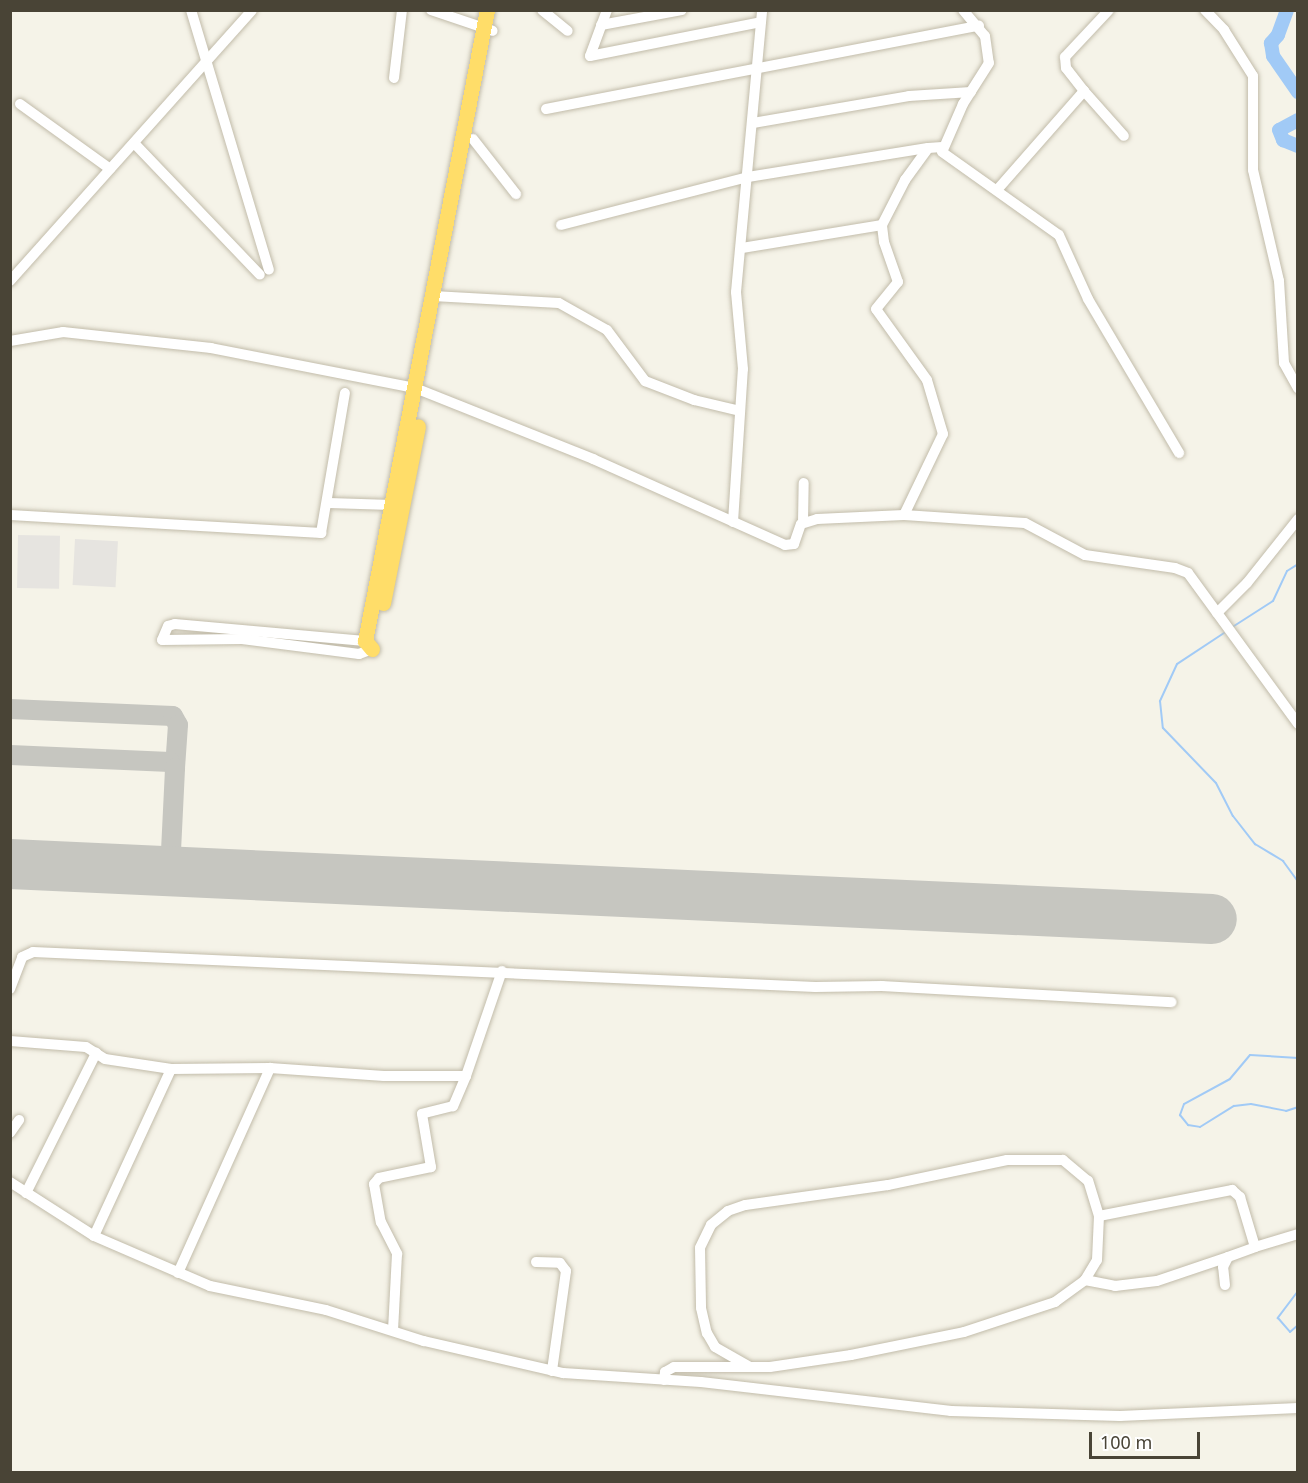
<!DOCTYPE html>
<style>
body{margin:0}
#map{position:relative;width:1308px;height:1483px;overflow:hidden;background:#f5f3e8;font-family:"Noto Sans",sans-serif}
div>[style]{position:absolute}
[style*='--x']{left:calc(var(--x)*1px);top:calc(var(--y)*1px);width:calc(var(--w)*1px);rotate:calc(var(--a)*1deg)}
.parking>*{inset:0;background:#e6e4e0;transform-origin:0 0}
.stream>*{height:2px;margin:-1px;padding:0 1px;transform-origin:1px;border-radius:1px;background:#a1caf6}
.river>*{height:14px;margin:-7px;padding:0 7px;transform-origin:7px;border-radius:7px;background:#a1caf6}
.taxiway>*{height:20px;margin:-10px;padding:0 10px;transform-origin:10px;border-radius:10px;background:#c6c6c0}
.runway>*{height:50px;margin:-25px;padding:0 25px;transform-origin:25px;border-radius:25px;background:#c6c6c0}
.roads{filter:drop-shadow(0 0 2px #c2bcaa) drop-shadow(0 0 2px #c2bcaa)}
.minor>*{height:10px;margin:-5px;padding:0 5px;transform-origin:5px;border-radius:5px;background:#fff}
.highway>*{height:15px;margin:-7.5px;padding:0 7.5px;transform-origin:7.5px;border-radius:7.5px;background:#ffdd69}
span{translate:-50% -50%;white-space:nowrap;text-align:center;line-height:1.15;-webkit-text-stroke:6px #fff;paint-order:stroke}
.frame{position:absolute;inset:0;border:12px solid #494436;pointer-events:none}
.scale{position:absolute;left:1089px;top:1432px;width:111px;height:27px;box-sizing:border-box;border:3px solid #494436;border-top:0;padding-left:8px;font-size:18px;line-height:21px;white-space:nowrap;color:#494436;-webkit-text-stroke:4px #fff;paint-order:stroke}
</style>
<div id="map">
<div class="parking">
<div style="left:18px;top:535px;width:42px;height:53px;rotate:1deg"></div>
<div style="left:75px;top:539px;width:43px;height:46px;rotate:3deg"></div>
</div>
<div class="stream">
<div style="--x:1234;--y:626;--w:46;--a:-32.7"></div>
<div style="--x:1273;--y:601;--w:33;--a:-65"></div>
<div style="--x:1287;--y:571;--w:13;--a:-32"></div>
<div style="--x:1224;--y:633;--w:56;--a:146.6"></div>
<div style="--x:1177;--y:664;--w:41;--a:114.7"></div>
<div style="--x:1160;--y:701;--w:27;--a:84"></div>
<div style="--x:1163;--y:728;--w:76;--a:46.1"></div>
<div style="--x:1216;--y:783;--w:37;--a:63"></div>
<div style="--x:1233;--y:816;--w:36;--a:52"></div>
<div style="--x:1255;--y:844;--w:33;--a:31"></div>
<div style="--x:1283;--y:861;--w:26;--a:54"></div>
<div style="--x:1298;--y:1058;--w:48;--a:-176.4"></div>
<div style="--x:1250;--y:1055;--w:31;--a:130"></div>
<div style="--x:1230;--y:1079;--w:52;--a:151.5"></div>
<div style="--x:1184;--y:1104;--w:12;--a:110"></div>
<div style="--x:1180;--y:1115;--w:13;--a:51"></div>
<div style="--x:1188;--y:1125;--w:12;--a:9"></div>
<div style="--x:1200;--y:1127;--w:40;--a:-32"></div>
<div style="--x:1234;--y:1106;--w:17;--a:-7"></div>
<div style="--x:1251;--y:1104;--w:36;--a:11"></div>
<div style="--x:1286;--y:1111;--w:13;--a:-18"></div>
<div style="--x:1298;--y:1291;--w:34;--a:127"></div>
<div style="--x:1278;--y:1318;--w:18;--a:49"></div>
<div style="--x:1290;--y:1332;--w:11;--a:-41"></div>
</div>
<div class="river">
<div style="--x:1287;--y:10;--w:27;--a:110"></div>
<div style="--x:1278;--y:35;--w:11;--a:131"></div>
<div style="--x:1271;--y:43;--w:13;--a:81"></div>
<div style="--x:1273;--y:56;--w:44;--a:55.2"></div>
<div style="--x:1298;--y:120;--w:21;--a:152"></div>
<div style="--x:1279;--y:130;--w:11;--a:68"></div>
<div style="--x:1283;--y:140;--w:16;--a:22"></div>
</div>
<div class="taxiway">
<div style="--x:10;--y:709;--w:163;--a:2.5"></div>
<div style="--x:173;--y:716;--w:10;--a:61"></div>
<div style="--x:178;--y:725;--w:43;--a:94"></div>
<div style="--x:175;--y:768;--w:8;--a:-130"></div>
<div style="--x:170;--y:762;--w:160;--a:-177.5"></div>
<div style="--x:171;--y:851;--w:17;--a:59"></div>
<div style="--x:180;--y:866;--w:16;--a:27"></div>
<div style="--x:148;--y:871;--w:17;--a:-24"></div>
<div style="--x:164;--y:864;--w:15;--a:-62"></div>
<div style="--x:171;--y:851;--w:83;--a:-87.2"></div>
</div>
<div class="runway">
<div style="--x:10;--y:864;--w:1203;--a:2.62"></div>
</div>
<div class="roads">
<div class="minor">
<div style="--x:191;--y:10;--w:271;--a:73.3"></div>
<div style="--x:431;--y:10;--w:65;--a:18.7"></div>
<div style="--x:542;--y:10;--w:33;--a:39"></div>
<div style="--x:607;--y:10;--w:49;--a:110.3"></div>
<div style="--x:590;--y:56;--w:174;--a:-11.2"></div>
<div style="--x:963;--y:10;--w:34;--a:50"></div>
<div style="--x:985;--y:36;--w:27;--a:82"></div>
<div style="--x:989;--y:63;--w:49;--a:122.4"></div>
<div style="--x:963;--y:104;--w:52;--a:113.6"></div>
<div style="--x:942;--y:152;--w:143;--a:35.4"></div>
<div style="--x:1059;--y:235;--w:70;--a:65.6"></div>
<div style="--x:1088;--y:299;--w:179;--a:59.4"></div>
<div style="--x:1205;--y:10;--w:28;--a:46"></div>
<div style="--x:1224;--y:30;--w:54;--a:57.8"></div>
<div style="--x:1253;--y:76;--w:94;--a:90"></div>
<div style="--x:1253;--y:170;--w:114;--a:76.8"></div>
<div style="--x:1279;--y:281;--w:82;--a:86.5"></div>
<div style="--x:1284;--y:363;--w:29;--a:61"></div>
<div style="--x:601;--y:25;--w:82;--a:-10.5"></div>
<div style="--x:394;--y:78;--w:68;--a:-83.3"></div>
<div style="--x:1084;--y:91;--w:60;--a:48.4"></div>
<div style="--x:20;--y:104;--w:111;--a:35.8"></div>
<div style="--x:546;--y:109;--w:441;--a:-10.9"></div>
<div style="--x:753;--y:123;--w:158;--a:-9.8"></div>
<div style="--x:909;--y:96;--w:62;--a:-3.7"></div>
<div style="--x:473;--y:139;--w:70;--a:52"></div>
<div style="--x:134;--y:143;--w:182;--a:46.3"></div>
<div style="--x:997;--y:190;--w:132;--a:-48.7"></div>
<div style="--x:1084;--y:91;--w:29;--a:-128"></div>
<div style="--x:1066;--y:68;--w:11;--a:-95"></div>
<div style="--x:1065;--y:57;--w:64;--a:-46.9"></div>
<div style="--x:561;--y:225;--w:193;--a:-14.4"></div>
<div style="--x:748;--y:177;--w:182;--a:-9.2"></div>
<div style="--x:742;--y:248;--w:142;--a:-9.3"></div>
<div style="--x:10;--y:281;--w:363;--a:-48.2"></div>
<div style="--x:433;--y:296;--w:126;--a:3.2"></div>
<div style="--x:559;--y:303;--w:55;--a:29.4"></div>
<div style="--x:607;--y:330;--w:64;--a:53.3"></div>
<div style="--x:645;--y:381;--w:53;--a:21.2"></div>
<div style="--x:694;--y:400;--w:47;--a:13.4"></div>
<div style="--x:10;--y:341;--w:54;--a:-9.6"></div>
<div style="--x:63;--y:332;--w:149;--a:6.2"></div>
<div style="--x:211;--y:348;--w:208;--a:11.1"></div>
<div style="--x:415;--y:388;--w:192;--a:21.7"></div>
<div style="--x:593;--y:459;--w:210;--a:24.1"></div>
<div style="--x:785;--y:545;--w:9;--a:-6"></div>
<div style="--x:794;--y:544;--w:21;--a:-71"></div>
<div style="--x:801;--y:524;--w:17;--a:-17"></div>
<div style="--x:817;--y:519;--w:87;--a:-2.6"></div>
<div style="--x:904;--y:515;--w:121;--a:3.8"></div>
<div style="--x:1025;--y:523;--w:68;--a:28.1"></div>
<div style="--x:1085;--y:555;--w:91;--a:8.2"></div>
<div style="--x:1175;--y:568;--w:14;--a:21"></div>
<div style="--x:1188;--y:573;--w:187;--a:53.9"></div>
<div style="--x:329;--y:503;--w:63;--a:1.8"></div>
<div style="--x:10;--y:515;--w:312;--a:3.3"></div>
<div style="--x:321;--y:533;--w:142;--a:-80.3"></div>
<div style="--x:904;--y:515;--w:90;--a:-64.3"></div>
<div style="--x:943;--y:434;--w:56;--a:-106.5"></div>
<div style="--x:927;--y:380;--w:87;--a:-125.7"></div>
<div style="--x:876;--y:309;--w:35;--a:-51"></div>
<div style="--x:898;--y:282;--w:42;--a:-109.3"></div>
<div style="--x:884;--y:242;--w:17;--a:-97"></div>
<div style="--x:882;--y:225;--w:51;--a:-62.9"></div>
<div style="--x:905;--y:180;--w:39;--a:-54"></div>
<div style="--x:928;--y:148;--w:14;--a:-4"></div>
<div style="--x:733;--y:522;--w:153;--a:-86.3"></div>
<div style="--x:743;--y:369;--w:77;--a:-95.2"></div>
<div style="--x:736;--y:292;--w:283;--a:-84.7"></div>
<div style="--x:803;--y:522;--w:39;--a:-89"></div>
<div style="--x:1217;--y:613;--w:42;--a:-45"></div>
<div style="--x:1247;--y:583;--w:82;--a:-51.4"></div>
<div style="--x:365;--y:641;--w:191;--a:-174.9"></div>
<div style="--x:175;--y:624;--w:7;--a:164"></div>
<div style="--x:168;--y:626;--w:15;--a:113"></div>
<div style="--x:162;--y:640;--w:80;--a:-0.7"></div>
<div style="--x:242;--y:639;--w:118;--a:7.3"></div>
<div style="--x:359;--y:654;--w:14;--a:-21"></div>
<div style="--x:10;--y:989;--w:34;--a:-69"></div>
<div style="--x:22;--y:957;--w:12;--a:-24"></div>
<div style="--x:33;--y:952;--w:783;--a:2.56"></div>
<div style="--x:815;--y:987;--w:67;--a:-0.9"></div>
<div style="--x:882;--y:986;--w:290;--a:3.2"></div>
<div style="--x:10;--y:1041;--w:76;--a:4.5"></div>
<div style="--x:86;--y:1047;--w:22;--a:32"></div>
<div style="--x:105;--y:1059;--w:67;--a:8.6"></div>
<div style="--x:171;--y:1069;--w:99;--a:-0.6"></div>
<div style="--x:466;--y:1076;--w:111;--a:-71.1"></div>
<div style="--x:10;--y:1133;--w:16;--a:-55"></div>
<div style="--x:10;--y:1182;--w:100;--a:32.7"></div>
<div style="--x:94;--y:1236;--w:126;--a:23.3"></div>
<div style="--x:210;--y:1286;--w:118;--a:11.7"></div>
<div style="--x:326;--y:1310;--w:103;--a:17.6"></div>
<div style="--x:424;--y:1341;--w:143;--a:13"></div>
<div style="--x:563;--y:1373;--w:138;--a:3.7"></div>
<div style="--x:701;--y:1382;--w:252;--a:6.6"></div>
<div style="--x:951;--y:1411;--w:169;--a:1.7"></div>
<div style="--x:1120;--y:1416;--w:178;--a:-2.6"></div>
<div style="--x:26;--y:1193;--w:157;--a:-63.4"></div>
<div style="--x:1099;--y:1216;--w:136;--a:-11.1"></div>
<div style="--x:1232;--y:1190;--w:11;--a:41"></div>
<div style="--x:1240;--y:1197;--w:52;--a:73.3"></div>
<div style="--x:1255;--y:1247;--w:45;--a:-16.8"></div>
<div style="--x:94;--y:1236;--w:184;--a:-65.2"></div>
<div style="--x:536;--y:1262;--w:24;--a:2"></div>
<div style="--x:560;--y:1263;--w:10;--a:53"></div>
<div style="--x:566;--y:1271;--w:101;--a:98"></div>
<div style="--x:178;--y:1273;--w:225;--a:-65.8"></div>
<div style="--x:270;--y:1068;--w:114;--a:4"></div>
<div style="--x:384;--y:1076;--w:82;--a:0"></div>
<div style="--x:466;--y:1076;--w:33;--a:113"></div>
<div style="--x:453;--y:1106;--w:32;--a:166"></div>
<div style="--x:422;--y:1114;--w:54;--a:80.4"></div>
<div style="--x:431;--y:1167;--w:53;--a:168.1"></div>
<div style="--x:379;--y:1178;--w:8;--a:130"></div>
<div style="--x:374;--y:1184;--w:39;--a:80"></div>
<div style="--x:381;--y:1222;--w:36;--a:63"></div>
<div style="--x:397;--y:1254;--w:76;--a:93"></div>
<div style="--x:1085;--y:1280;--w:31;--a:11"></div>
<div style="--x:1115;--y:1286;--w:42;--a:-6.8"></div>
<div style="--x:1157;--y:1281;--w:75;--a:-18.7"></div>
<div style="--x:1225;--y:1285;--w:18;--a:-96"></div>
<div style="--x:1223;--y:1267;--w:11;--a:-63"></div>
<div style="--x:1228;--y:1257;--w:29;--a:-20"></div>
<div style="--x:664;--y:1380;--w:8;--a:-83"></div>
<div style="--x:665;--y:1372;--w:10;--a:-29"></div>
<div style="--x:674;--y:1367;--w:96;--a:0"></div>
<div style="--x:770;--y:1367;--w:82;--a:-8.4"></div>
<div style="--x:851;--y:1355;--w:115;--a:-11.5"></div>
<div style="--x:964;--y:1332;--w:96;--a:-18.2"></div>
<div style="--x:1055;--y:1302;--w:37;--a:-36"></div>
<div style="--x:1085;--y:1280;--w:23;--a:-59"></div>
<div style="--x:1097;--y:1260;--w:44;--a:-87.4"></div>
<div style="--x:1099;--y:1216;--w:37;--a:-107"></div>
<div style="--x:1088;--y:1181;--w:33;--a:-140"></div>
<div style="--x:1063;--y:1160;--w:56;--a:180"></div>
<div style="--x:1007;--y:1160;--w:122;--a:168.1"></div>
<div style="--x:888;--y:1185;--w:144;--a:172"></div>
<div style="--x:745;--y:1205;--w:18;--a:161"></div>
<div style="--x:728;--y:1211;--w:22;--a:141"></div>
<div style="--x:711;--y:1225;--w:25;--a:116"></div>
<div style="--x:700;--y:1248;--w:60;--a:89"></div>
<div style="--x:701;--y:1308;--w:26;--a:77"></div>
<div style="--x:707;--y:1333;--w:16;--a:60"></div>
<div style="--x:715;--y:1347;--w:40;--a:29.7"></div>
</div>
<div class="highway">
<div style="--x:383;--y:603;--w:180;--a:-78.8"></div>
<div style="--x:372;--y:649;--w:11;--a:-131"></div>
<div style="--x:365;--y:641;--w:643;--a:-79.06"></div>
</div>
</div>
<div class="frame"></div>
<div class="scale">100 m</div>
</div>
